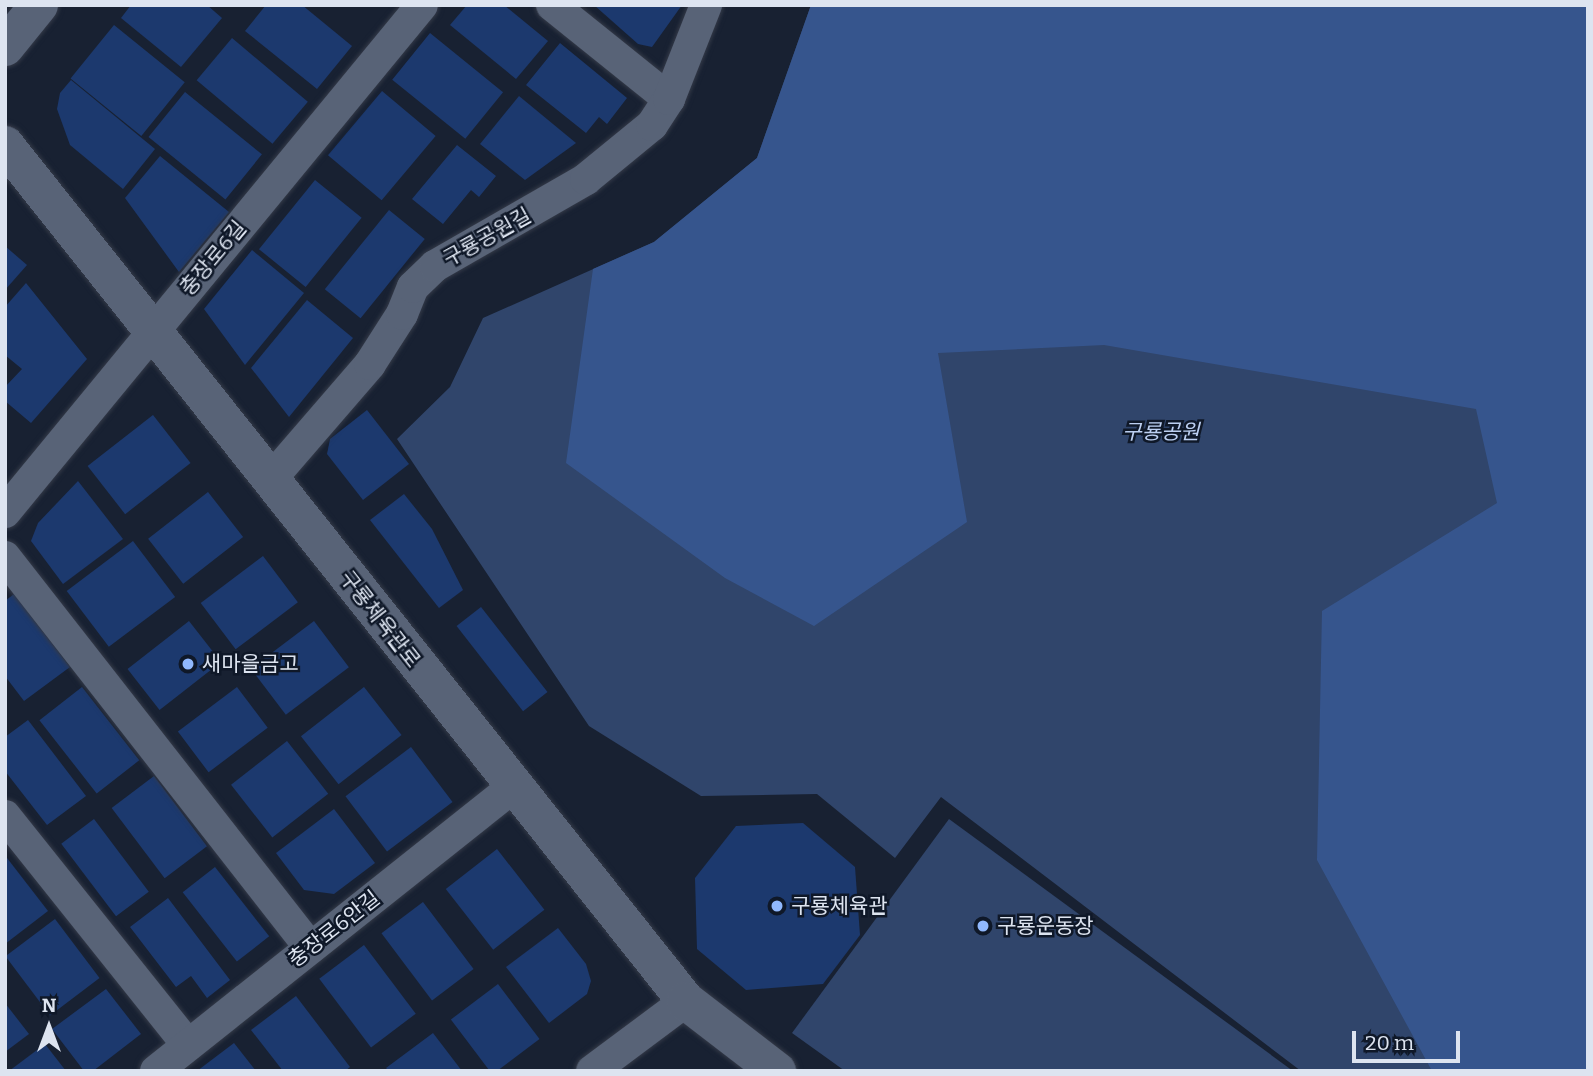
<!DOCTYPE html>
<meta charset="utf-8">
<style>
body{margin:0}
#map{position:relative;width:1593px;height:1076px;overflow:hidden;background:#182132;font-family:Bitter,"Noto Sans KR",serif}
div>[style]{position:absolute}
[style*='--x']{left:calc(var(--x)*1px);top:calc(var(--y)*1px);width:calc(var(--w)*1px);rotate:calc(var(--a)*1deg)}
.green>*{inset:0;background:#30456b}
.forest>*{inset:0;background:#36558d}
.building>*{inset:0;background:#1c396e;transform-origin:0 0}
.roads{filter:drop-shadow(0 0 2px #343a48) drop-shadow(0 0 2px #343a48)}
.minor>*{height:32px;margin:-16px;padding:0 16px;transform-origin:16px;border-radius:16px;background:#586377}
.tertiary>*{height:38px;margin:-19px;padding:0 19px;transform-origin:19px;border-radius:19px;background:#586377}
.dots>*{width:19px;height:19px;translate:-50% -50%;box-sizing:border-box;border:4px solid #0f1828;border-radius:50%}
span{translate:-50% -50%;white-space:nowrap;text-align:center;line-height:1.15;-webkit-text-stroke:5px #0f1828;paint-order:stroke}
.street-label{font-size:21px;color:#dde4f0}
.park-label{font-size:21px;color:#bccff1;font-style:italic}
.poi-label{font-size:21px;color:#dde4f0}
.left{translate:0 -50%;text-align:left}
.frame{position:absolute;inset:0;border:7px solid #dde4f0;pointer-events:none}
.north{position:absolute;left:14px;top:992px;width:70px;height:70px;-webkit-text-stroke:5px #0f1828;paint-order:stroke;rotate:0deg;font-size:19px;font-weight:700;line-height:28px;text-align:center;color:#dde4f0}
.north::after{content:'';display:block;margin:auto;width:24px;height:32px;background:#dde4f0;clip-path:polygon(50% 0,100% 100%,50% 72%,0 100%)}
.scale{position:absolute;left:1352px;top:1031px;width:108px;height:32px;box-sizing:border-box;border:4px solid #dde4f0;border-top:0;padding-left:9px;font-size:21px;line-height:24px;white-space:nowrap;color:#dde4f0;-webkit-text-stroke:5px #0f1828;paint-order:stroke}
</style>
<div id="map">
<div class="green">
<div style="clip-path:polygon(811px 5px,1588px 5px,1588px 1071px,1301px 1071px,941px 797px,895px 858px,817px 794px,701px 796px,589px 726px,397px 439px,450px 387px,483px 318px,654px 242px,757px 158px)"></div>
<div style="clip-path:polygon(949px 819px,1293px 1071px,845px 1071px,792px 1033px)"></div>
</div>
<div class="forest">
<div style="clip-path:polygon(811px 5px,1588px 5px,1588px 1071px,1432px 1071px,1317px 860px,1322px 611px,1497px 503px,1476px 409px,1104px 345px,938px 353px,967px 522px,814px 626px,725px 578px,566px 463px,593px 269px,654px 242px,757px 158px)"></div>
</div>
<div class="building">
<div style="clip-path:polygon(131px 5px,207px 5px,222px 18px,181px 67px,121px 18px)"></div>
<div style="clip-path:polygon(266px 5px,302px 5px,352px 46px,317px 89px,245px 31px)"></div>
<div style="clip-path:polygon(467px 5px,504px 5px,548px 41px,516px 79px,450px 25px)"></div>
<div style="clip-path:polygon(594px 5px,682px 5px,652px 47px,638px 44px)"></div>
<div style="left:114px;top:25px;width:91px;height:69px;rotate:39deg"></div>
<div style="left:430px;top:33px;width:94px;height:60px;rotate:39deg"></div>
<div style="left:232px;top:38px;width:99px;height:55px;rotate:40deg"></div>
<div style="clip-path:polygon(560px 43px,627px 98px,607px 124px,599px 117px,586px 133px,526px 85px)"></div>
<div style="clip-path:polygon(71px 80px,155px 149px,123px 189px,70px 145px,57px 109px,60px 93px)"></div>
<div style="left:382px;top:91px;width:70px;height:84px;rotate:40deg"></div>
<div style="left:185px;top:92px;width:99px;height:58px;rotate:39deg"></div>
<div style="clip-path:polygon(519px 96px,576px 143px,525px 180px,480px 144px)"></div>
<div style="clip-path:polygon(457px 145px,496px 176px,479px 197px,471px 190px,443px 224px,412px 199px)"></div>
<div style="clip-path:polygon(160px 156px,229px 212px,179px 272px,125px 198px)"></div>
<div style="left:315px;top:180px;width:60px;height:89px;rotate:39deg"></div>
<div style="left:389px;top:210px;width:46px;height:102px;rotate:39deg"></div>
<div style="clip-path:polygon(5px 246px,27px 265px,5px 290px)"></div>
<div style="clip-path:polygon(252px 250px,304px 293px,245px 365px,204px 309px)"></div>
<div style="clip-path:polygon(26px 283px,87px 359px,31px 423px,5px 401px,5px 387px,22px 369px,5px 355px,5px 307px)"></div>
<div style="clip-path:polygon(307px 300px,353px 338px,289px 417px,251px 368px)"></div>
<div style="clip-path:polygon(367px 410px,409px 464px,363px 500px,327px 454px,330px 439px)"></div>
<div style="left:153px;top:415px;width:61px;height:83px;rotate:52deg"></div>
<div style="clip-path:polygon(78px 481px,123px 539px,63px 584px,31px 541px,38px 523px)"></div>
<div style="left:208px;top:492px;width:57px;height:76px;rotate:52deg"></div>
<div style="clip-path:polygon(404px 494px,432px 529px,463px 590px,439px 608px,370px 520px)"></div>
<div style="left:133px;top:541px;width:70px;height:83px;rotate:53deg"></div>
<div style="left:263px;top:556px;width:58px;height:78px;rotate:53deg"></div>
<div style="clip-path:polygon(14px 594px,70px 667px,24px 701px,5px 676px,5px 601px)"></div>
<div style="left:481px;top:607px;width:108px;height:31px;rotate:52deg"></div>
<div style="left:189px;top:621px;width:52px;height:78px;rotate:52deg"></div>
<div style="left:314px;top:621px;width:58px;height:79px;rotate:53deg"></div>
<div style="left:82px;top:687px;width:93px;height:54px;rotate:52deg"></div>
<div style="left:237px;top:687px;width:51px;height:74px;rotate:53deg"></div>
<div style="left:364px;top:687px;width:61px;height:80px;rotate:52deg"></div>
<div style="clip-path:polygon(28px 720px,86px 796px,47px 825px,5px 771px,5px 737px)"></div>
<div style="left:287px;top:741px;width:67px;height:71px;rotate:52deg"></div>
<div style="left:411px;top:747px;width:69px;height:82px;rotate:53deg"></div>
<div style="left:154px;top:776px;width:88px;height:53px;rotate:53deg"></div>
<div style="clip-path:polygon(334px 809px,375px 863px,334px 894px,304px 890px,276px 853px)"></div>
<div style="left:94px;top:819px;width:91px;height:41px;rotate:53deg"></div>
<div style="clip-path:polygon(803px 823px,855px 867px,860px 935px,823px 984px,746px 990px,697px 949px,695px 878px,736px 826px)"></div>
<div style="left:497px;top:849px;width:77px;height:65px;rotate:52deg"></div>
<div style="clip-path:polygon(7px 858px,48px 911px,5px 944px,5px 860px)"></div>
<div style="left:215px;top:867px;width:88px;height:41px;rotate:52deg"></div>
<div style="clip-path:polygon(168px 898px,230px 980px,207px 998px,191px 976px,176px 987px,130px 927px)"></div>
<div style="left:423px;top:902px;width:84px;height:52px;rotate:53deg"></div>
<div style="left:55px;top:919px;width:74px;height:62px;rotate:53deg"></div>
<div style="clip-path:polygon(558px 928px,586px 964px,591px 981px,587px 994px,549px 1023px,506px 967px)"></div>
<div style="left:364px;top:945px;width:86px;height:56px;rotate:53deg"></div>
<div style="left:498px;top:984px;width:69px;height:59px;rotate:53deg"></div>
<div style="clip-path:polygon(106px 989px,141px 1034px,93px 1071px,84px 1071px,52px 1029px)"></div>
<div style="clip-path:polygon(296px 996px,350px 1067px,345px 1071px,283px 1071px,251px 1030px)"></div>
<div style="clip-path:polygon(5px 1003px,29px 1034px,5px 1052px)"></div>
<div style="clip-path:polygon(433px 1033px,462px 1071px,389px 1071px,386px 1068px)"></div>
<div style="clip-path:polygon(234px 1043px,256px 1071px,197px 1071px)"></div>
<div style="clip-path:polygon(45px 1044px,66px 1071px,9px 1071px)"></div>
</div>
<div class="roads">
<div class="minor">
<div style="--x:552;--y:5;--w:150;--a:38.8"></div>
<div style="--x:270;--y:480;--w:153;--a:-49.2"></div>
<div style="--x:370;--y:364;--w:59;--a:-57.4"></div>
<div style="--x:402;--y:314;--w:29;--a:-68"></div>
<div style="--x:413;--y:287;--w:30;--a:-44"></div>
<div style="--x:435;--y:266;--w:174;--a:-29.9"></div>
<div style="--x:586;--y:179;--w:85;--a:-39.3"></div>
<div style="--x:652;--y:125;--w:31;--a:-57"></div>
<div style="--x:669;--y:99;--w:101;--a:-68.5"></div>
<div style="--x:5;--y:512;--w:656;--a:-50.56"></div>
<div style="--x:5;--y:557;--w:496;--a:52"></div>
<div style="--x:5;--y:816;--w:293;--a:51.4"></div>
<div style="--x:156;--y:1071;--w:456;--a:-38.5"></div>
<div style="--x:592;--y:1071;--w:117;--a:-36.7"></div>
</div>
<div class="tertiary">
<div style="--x:5;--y:47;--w:54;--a:-51"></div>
<div style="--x:5;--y:145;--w:1094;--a:51.5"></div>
<div style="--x:686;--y:1001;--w:115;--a:37.6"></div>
</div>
</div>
<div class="dots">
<div style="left:188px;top:664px;background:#90b8fd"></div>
<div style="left:777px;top:906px;background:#90b8fd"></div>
<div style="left:983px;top:926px;background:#90b8fd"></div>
</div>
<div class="street-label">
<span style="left:487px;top:237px;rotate:-29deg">구룡공원길</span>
<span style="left:213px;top:258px;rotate:-50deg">충장로6길</span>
<span style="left:380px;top:619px;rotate:52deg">구룡체육관로</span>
<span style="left:334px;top:929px;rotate:-38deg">충장로6안길</span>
</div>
<div class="park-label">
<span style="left:1161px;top:432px">구룡공원</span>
</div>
<div class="poi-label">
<span class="left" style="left:202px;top:664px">새마을금고</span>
<span class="left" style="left:791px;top:906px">구룡체육관</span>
<span class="left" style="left:997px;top:926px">구룡운동장</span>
</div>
<div class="frame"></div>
<div class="north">N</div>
<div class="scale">20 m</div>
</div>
